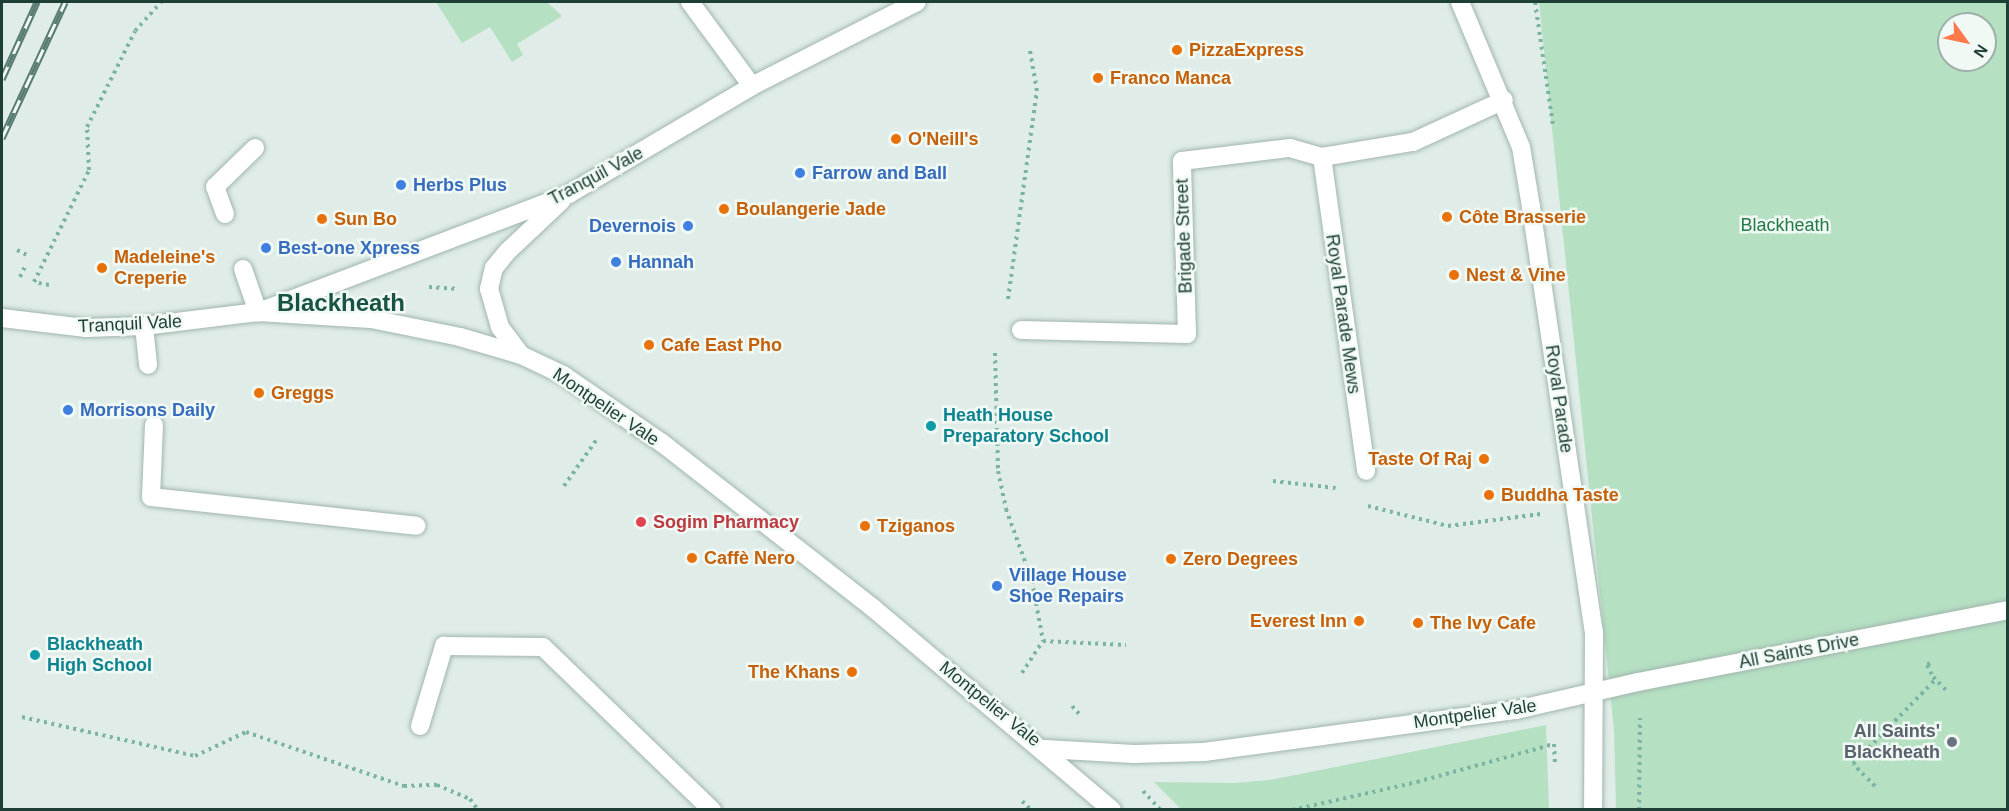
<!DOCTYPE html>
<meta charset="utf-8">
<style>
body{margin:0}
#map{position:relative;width:2009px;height:811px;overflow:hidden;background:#dfece7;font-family:Helvetica,sans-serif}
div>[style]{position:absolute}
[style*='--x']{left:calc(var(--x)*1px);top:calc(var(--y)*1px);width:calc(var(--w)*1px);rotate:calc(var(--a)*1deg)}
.green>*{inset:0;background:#b5e0c2}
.path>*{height:4px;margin-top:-2px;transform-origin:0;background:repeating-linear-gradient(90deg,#7cb4a3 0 3px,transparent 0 7.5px)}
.roads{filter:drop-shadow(0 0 2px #a1b5ae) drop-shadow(0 0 2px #a1b5ae)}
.service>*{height:18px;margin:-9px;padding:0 9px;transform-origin:9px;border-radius:9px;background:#fff}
.minor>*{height:18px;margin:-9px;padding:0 9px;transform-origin:9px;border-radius:9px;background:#fff}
.secondary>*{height:18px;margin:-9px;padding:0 9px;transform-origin:9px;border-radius:9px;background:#fff}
.rail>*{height:7px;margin-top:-3.5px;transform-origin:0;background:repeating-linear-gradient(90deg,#f0f9f4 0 14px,#587b72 0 28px);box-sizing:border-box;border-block:2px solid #587b72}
.dots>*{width:16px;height:16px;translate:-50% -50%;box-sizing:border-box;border:3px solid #f0f9f4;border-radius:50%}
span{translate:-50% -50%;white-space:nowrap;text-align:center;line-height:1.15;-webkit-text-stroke:5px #f0f9f4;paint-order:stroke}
.food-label{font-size:18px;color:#c56008;font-weight:700}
.left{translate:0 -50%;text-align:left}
.right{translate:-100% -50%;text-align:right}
.shop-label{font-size:18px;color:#366cbe;font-weight:700}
.street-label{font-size:18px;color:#1e3f36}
.park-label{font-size:18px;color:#247a46}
.culture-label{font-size:18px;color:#0d838f;font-weight:700}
.health-label{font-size:18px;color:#be3a42;font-weight:700}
.worship-label{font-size:18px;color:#5b616d;font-weight:700}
.district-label{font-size:24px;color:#185345;font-weight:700}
.frame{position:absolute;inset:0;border:3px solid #1e3f36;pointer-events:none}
.north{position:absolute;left:1937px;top:12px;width:60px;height:60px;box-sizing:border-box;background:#f0f9f4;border:2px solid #9cafa8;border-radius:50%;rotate:123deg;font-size:16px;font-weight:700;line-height:24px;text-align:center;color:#1e3f36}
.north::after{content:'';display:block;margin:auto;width:21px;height:27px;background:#ff794b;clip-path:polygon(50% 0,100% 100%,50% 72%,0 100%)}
</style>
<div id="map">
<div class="green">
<div style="clip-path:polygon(436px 2px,547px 2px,562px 16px,517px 44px,523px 55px,512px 62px,490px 27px,462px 43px)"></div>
<div style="clip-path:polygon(evenodd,1539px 2px,2007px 2px,2007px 809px,1616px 809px,1614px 730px,1539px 2px,1949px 24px,1985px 24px,1985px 60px,1949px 60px,1949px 24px)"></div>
<div style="clip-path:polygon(1546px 725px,1549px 809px,1181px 809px,1154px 782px,1234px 783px,1270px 780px)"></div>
</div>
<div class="path">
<div style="--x:1535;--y:2;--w:125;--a:81.7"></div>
<div style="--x:17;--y:250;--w:13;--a:27"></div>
<div style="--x:20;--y:277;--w:14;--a:-65"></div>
<div style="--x:49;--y:285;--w:15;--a:-169"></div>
<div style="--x:34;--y:282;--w:125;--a:-63.8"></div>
<div style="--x:89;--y:170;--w:43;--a:-92.7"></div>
<div style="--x:87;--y:127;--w:107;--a:-63.4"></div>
<div style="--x:135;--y:31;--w:39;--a:-48"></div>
<div style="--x:429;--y:287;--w:26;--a:4"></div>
<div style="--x:1008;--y:299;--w:210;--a:-82.1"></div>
<div style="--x:1037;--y:91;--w:41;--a:-99.9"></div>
<div style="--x:995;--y:353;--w:118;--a:88.5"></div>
<div style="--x:998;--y:471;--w:39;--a:78"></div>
<div style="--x:1006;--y:509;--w:77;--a:70.1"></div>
<div style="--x:1032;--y:581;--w:61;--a:79.6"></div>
<div style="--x:1273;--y:481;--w:63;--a:6.3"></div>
<div style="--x:564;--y:486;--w:57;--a:-54.9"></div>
<div style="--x:1368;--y:506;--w:82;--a:14"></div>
<div style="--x:1448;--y:526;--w:94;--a:-7.4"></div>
<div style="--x:1930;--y:663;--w:4;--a:146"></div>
<div style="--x:1927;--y:665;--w:13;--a:63"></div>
<div style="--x:1933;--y:677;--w:18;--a:45"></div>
<div style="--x:1022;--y:673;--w:38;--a:-57"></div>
<div style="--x:1043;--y:641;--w:83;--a:2.8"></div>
<div style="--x:1072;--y:706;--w:13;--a:48"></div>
<div style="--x:22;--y:717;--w:177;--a:12.7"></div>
<div style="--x:195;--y:756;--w:56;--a:-25.2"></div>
<div style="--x:246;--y:732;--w:167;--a:18.9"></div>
<div style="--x:404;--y:786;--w:33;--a:-2"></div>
<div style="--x:437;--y:785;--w:36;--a:23"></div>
<div style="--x:470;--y:799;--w:14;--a:54"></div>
<div style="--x:1554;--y:744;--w:22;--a:87"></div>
<div style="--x:1875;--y:786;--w:31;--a:-135"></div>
<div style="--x:1853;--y:764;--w:117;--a:-45.7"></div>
<div style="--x:1143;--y:791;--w:26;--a:47"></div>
<div style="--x:1022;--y:801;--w:13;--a:45"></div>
<div style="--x:1292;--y:810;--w:128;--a:-12.6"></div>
<div style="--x:1417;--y:782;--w:142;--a:-15.5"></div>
<div style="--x:1639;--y:810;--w:92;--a:-89.4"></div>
</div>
<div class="roads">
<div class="service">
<div style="--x:1322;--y:157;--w:317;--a:82"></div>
<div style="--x:225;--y:214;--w:29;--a:-110"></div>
<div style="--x:215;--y:187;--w:56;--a:-44.3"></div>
<div style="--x:243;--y:269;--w:46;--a:70.8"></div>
<div style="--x:144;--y:326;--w:39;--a:84"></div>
<div style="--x:1021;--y:330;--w:166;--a:1.4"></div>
<div style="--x:1187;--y:334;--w:173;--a:-91.7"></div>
<div style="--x:1182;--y:161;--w:109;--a:-6.9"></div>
<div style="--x:1290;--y:148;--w:33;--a:16"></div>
<div style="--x:1322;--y:157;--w:92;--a:-9.4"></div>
<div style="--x:1413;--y:142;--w:100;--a:-24.8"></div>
<div style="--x:154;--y:425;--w:72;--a:92.4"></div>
<div style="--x:151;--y:497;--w:267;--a:6.2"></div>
<div style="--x:420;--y:726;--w:84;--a:-73.3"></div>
<div style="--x:444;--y:646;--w:99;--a:0.6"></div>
<div style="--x:543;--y:647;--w:235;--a:44"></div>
</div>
<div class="minor">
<div style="--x:690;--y:2;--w:104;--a:53.6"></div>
<div style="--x:1045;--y:749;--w:89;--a:3.2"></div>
<div style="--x:1134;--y:754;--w:70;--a:-1.6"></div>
<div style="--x:1204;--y:752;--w:315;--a:-7.7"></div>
<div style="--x:1516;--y:710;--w:125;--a:-12.9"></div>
<div style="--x:1638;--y:682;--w:377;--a:-11"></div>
</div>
<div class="secondary">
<div style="--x:1460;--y:2;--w:157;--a:67.2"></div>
<div style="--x:1521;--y:147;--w:61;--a:80.5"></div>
<div style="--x:1531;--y:207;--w:430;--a:81.6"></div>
<div style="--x:1594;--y:632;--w:178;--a:90.3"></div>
<div style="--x:264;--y:310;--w:326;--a:-20.8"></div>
<div style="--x:569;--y:194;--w:212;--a:-30.5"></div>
<div style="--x:752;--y:86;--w:185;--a:-27"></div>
<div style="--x:2;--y:318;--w:85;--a:6.8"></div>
<div style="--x:86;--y:328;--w:58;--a:-2"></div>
<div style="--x:144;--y:326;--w:115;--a:-7"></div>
<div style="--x:258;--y:312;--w:113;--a:3.5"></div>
<div style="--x:371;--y:319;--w:91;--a:11.4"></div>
<div style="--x:460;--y:337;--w:64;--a:16.4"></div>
<div style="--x:521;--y:355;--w:47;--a:25.5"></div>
<div style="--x:563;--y:375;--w:120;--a:34.5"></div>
<div style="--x:662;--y:443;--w:268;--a:38"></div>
<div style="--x:873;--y:608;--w:313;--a:40.2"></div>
<div style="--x:521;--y:355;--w:35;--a:-127"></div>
<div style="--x:500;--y:327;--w:40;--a:-106"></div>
<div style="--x:489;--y:289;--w:22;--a:-77"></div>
<div style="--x:494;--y:268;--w:22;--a:-51"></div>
<div style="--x:508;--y:251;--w:73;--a:-43.3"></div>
</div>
</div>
<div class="rail">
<div style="--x:2;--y:79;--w:85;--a:-65.6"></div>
<div style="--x:2;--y:138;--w:150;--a:-65.1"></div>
</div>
<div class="dots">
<div style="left:1177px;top:50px;background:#e8710a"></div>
<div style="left:1098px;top:78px;background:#e8710a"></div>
<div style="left:896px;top:139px;background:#e8710a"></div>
<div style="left:800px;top:173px;background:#3f7fe0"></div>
<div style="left:401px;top:185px;background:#3f7fe0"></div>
<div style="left:724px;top:209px;background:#e8710a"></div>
<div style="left:1447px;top:217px;background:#e8710a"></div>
<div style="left:322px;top:219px;background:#e8710a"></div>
<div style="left:688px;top:226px;background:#3f7fe0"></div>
<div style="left:266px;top:248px;background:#3f7fe0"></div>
<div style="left:616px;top:262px;background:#3f7fe0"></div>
<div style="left:102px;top:268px;background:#e8710a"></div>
<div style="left:1454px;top:275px;background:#e8710a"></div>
<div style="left:649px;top:345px;background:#e8710a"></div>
<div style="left:259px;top:393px;background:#e8710a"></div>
<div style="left:68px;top:410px;background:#3f7fe0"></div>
<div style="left:931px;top:426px;background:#0f9aa8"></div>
<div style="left:1484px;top:459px;background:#e8710a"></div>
<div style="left:1489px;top:495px;background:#e8710a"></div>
<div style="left:641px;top:522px;background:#e0444e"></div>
<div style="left:865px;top:526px;background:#e8710a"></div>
<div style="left:692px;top:558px;background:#e8710a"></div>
<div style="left:1171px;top:559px;background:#e8710a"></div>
<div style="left:997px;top:586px;background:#3f7fe0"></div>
<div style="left:1359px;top:621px;background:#e8710a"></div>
<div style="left:1418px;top:623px;background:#e8710a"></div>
<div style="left:35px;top:655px;background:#0f9aa8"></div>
<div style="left:852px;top:672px;background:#e8710a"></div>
<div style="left:1952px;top:742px;background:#6b7280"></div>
</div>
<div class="food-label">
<span class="left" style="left:1189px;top:50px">PizzaExpress</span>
<span class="left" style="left:1110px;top:78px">Franco Manca</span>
<span class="left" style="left:908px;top:139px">O'Neill's</span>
<span class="left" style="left:736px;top:209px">Boulangerie Jade</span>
<span class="left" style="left:1459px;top:217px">Côte Brasserie</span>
<span class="left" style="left:334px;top:219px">Sun Bo</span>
<span class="left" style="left:114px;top:268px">Madeleine's<br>Creperie</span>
<span class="left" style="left:1466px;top:275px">Nest &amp; Vine</span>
<span class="left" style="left:661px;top:345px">Cafe East Pho</span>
<span class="left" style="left:271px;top:393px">Greggs</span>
<span class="right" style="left:1472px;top:459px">Taste Of Raj</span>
<span class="left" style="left:1501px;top:495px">Buddha Taste</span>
<span class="left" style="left:877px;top:526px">Tziganos</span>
<span class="left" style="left:704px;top:558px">Caffè Nero</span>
<span class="left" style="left:1183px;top:559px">Zero Degrees</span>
<span class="right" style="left:1347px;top:621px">Everest Inn</span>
<span class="left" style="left:1430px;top:623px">The Ivy Cafe</span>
<span class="right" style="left:840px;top:672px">The Khans</span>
</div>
<div class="shop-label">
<span class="left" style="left:812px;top:173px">Farrow and Ball</span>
<span class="left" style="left:413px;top:185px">Herbs Plus</span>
<span class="right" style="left:676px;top:226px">Devernois</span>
<span class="left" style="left:278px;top:248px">Best-one Xpress</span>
<span class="left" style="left:628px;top:262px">Hannah</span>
<span class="left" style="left:80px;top:410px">Morrisons Daily</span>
<span class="left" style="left:1009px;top:586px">Village House<br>Shoe Repairs</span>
</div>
<div class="street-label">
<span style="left:596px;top:176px;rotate:-28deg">Tranquil Vale</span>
<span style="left:1184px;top:236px;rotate:-92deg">Brigade Street</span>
<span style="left:1343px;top:314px;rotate:82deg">Royal Parade Mews</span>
<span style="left:130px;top:324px;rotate:-3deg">Tranquil Vale</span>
<span style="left:1559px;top:399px;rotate:82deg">Royal Parade</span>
<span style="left:606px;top:407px;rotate:34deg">Montpelier Vale</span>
<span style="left:1799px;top:651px;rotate:-11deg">All Saints Drive</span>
<span style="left:990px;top:704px;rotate:39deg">Montpelier Vale</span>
<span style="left:1475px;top:714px;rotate:-8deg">Montpelier Vale</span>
</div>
<div class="park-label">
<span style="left:1785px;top:225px">Blackheath</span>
</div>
<div class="culture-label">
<span class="left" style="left:943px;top:426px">Heath House<br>Preparatory School</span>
<span class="left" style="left:47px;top:655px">Blackheath<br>High School</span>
</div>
<div class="health-label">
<span class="left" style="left:653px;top:522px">Sogim Pharmacy</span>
</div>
<div class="worship-label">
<span class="right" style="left:1940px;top:742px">All Saints'<br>Blackheath</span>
</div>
<div class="district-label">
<span style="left:341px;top:303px">Blackheath</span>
</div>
<div class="frame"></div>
<div class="north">N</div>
</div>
